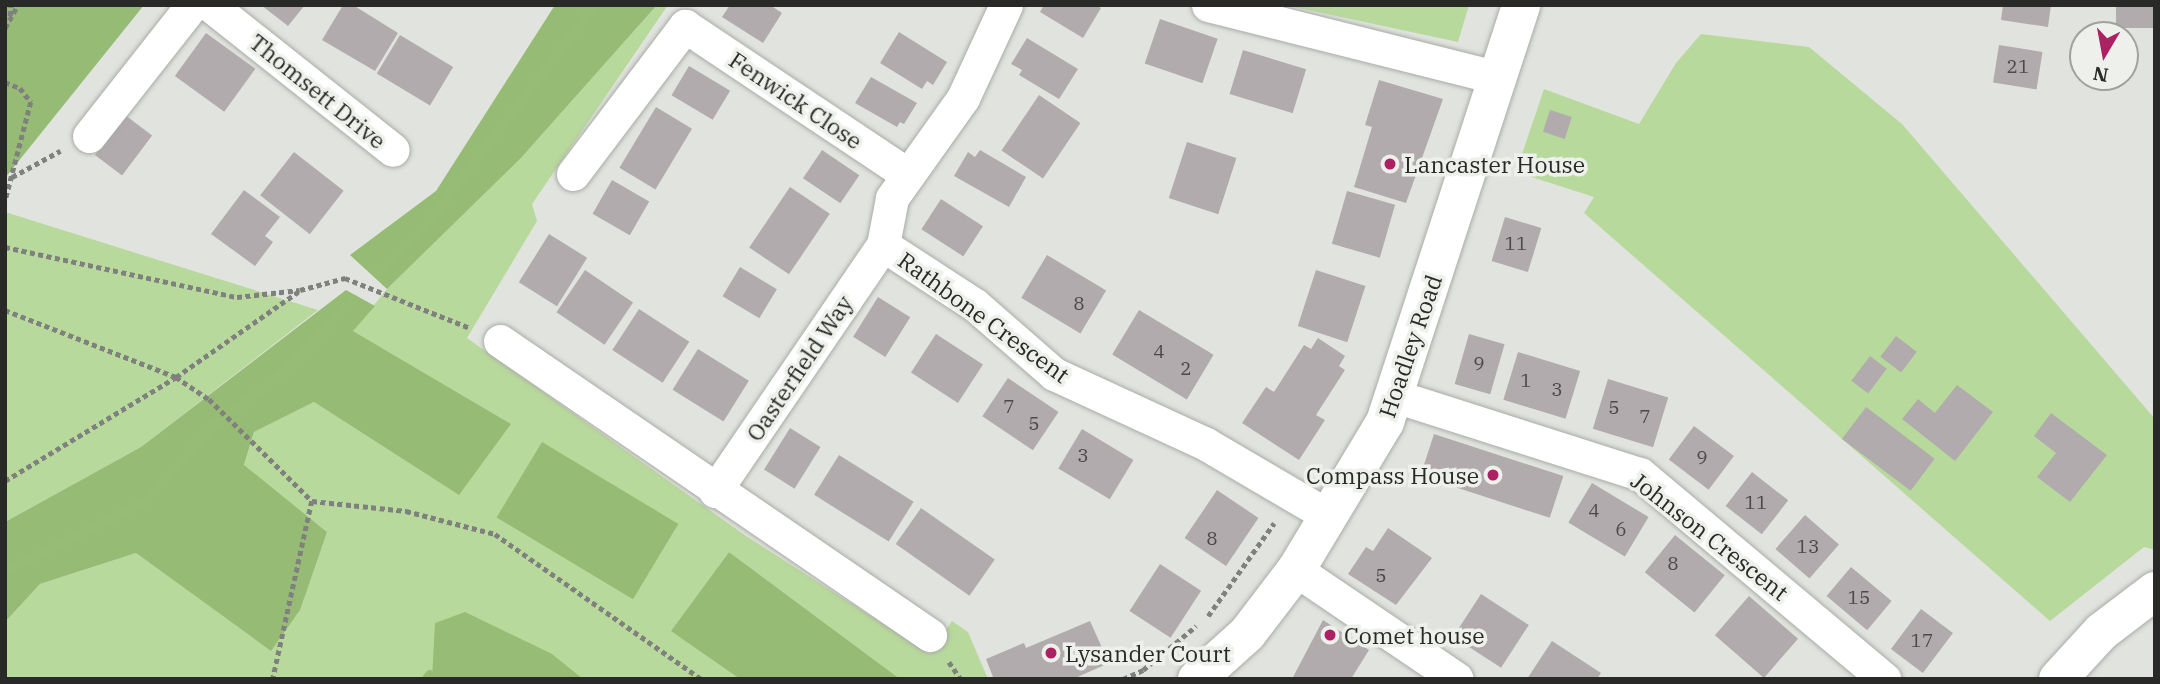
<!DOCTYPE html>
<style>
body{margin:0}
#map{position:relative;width:2160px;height:684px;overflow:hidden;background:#e1e4de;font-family:"IBM Plex Serif",serif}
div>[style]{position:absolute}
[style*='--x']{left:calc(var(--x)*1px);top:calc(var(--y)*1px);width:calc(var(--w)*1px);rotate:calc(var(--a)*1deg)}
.green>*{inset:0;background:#b8d99c}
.forest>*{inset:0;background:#96bb75;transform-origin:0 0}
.water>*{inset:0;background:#97bc75}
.stream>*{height:10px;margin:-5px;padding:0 5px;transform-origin:5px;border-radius:5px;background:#97bc75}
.building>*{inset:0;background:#b2abad;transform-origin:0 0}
.path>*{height:4.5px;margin-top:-2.25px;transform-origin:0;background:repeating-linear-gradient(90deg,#80817e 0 5px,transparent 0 8.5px)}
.roads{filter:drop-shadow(0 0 2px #a9aca7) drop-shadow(0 0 2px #a9aca7)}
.street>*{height:33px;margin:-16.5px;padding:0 16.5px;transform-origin:16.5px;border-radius:16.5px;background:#fff}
.secondary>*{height:38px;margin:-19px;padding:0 19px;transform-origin:19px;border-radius:19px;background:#fff}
.dots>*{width:19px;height:19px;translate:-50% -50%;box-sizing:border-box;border:4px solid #eef1eb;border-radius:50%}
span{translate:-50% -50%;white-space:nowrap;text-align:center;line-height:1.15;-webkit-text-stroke:7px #eef1eb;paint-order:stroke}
.number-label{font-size:19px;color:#4b4a49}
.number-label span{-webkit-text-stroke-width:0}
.street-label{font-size:23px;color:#292a28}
.poi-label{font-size:23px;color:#292a28}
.left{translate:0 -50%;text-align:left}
.right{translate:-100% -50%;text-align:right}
.frame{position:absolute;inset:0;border:7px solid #292a28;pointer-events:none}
.north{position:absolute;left:2069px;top:21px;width:70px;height:70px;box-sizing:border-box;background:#eef1eb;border:2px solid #9fa19d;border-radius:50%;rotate:190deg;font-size:19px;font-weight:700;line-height:28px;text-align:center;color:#292a28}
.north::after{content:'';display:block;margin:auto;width:24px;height:32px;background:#ac2163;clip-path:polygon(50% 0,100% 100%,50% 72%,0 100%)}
</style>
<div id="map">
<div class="green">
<div style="clip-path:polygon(657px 5px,668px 5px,532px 204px,537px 221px,467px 338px,746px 536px,930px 654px,952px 621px,968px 632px,988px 679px,900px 679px,729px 552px,672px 630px,740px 679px,5px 679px,5px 622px,40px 584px,136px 553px,270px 650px,327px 532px,244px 466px,254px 432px,314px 402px,458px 494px,510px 424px,353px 331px,387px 289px,521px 158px)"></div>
<div style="clip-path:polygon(1285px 5px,1469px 5px,1458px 42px)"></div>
<div style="clip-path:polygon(1701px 34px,1809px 47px,1902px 124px,2155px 419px,2155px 550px,2144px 547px,2050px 621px,1584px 213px,1594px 197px,1516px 172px,1544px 89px,1639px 124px,1676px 63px)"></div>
<div style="clip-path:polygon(5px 212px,318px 310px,141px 447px,5px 522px)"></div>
</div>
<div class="forest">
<div style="clip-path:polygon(5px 5px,144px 5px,5px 178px)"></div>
<div style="clip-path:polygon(555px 5px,657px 5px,521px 158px,387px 289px,350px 255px,436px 191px)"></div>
<div style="clip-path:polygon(346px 290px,375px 306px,353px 331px,511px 424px,459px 495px,314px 402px,254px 432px,244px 465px,327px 532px,300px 610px,271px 651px,136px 553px,40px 584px,5px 622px,5px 522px,141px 447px)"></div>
<div style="left:542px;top:442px;width:159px;height:88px;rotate:31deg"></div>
<div style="clip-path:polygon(729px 552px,900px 679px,740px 679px,671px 631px)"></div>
</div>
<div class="water">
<div style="clip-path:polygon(465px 612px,552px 654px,583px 679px,432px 679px,435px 623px)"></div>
</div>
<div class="stream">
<div style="--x:379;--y:273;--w:69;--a:-45.6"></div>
<div style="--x:427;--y:224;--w:276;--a:-52.5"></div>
<div style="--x:5;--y:571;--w:154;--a:-26.2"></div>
<div style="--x:143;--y:503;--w:105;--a:-47.3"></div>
<div style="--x:214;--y:426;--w:90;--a:-38.3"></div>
<div style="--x:285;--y:370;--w:98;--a:-45.8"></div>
<div style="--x:427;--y:679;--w:5;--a:-53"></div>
</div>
<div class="building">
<div style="clip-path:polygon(261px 5px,305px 5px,288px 26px)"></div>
<div style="clip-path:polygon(343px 5px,353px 5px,398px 33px,375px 71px,322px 40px)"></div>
<div style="clip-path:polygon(730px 5px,770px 5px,782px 13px,763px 43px,722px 17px)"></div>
<div style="clip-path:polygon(1044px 5px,1096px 5px,1101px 8px,1083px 38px,1040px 12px)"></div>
<div style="clip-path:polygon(2003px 5px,2051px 5px,2048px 27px,2001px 20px)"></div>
<div style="left:2116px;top:5px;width:39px;height:23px"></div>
<div style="left:1160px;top:19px;width:61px;height:47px;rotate:19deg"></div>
<div style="clip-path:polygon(899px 32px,947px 62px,933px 85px,927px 81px,922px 89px,880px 63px)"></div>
<div style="left:206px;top:33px;width:61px;height:53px;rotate:36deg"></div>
<div style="left:400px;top:35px;width:62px;height:45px;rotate:31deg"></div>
<div style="clip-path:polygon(1027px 38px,1078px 69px,1059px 99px,1019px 75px,1022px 70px,1011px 64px)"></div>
<div style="left:1999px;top:45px;width:44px;height:38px;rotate:9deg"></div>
<div style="left:1243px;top:50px;width:66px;height:46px;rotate:17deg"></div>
<div style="left:689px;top:66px;width:48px;height:34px;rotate:31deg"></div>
<div style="clip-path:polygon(871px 77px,917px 103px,904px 124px,900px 122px,897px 127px,855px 103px)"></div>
<div style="clip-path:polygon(1379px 80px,1443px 99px,1406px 203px,1354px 187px,1372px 127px,1365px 125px)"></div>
<div style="left:1039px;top:95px;width:50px;height:67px;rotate:34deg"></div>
<div style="left:656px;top:107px;width:42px;height:71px;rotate:31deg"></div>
<div style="left:1550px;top:110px;width:23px;height:23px;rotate:18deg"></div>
<div style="left:125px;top:115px;width:34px;height:50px;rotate:37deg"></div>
<div style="left:1187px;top:142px;width:52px;height:59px;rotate:18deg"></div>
<div style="left:822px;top:150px;width:45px;height:34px;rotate:34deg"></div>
<div style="clip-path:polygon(980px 150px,1026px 177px,1009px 207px,954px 176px,968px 152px,975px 157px)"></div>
<div style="left:294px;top:152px;width:63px;height:55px;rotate:38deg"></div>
<div style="left:612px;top:180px;width:43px;height:39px;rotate:30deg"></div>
<div style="left:790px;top:187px;width:48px;height:73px;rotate:34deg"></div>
<div style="clip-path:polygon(244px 190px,280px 217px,265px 236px,273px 242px,255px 266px,211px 234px)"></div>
<div style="left:1347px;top:191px;width:50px;height:55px;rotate:16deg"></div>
<div style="left:941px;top:199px;width:50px;height:36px;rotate:33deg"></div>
<div style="left:1505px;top:217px;width:38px;height:46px;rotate:17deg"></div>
<div style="left:549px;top:234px;width:45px;height:57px;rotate:32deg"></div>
<div style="left:1047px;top:255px;width:69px;height:50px;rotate:31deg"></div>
<div style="left:740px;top:267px;width:43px;height:34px;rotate:31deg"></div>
<div style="left:585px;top:270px;width:58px;height:51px;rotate:34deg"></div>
<div style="left:1316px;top:270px;width:52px;height:59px;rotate:18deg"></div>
<div style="left:878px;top:297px;width:38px;height:47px;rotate:32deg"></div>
<div style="left:639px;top:309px;width:60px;height:49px;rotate:33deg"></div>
<div style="left:1139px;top:310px;width:87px;height:52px;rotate:31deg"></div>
<div style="left:936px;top:334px;width:56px;height:46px;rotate:33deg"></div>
<div style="left:1469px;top:334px;width:37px;height:52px;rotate:16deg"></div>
<div style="left:1896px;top:336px;width:26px;height:26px;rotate:37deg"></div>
<div style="clip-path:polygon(1318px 338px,1345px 356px,1339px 366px,1345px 370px,1316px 415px,1325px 420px,1299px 460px,1242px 423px,1266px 387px,1274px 392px,1304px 345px,1311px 349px)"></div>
<div style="left:698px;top:349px;width:60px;height:48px;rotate:32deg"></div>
<div style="left:1518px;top:352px;width:65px;height:50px;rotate:17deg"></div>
<div style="left:1870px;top:356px;width:21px;height:31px;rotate:37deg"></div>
<div style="left:1008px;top:378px;width:61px;height:46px;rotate:34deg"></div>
<div style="left:1608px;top:379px;width:63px;height:52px;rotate:17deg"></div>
<div style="clip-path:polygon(1957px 385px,1993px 412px,1955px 461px,1902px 419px,1918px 399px,1935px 413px)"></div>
<div style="left:1866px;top:407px;width:86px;height:40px;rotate:37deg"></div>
<div style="clip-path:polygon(2051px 413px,2107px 455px,2070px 502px,2037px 477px,2056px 453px,2034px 436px)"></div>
<div style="left:1694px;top:426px;width:50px;height:42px;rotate:37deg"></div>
<div style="left:790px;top:428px;width:36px;height:49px;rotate:32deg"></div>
<div style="left:1082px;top:429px;width:60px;height:46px;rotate:31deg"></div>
<div style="left:1434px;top:434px;width:136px;height:44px;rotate:18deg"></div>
<div style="left:839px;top:455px;width:88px;height:47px;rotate:32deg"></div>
<div style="left:1752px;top:472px;width:46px;height:43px;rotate:38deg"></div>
<div style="left:1592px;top:483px;width:66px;height:46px;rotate:31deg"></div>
<div style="left:1217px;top:490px;width:50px;height:58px;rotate:34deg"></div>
<div style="left:921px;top:508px;width:90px;height:44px;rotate:35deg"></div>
<div style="left:1805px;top:515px;width:45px;height:45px;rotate:41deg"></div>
<div style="clip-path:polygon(1388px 528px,1432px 558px,1396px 605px,1348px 574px,1366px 547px,1373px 551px)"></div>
<div style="left:1675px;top:535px;width:64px;height:48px;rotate:39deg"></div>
<div style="left:1160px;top:564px;width:49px;height:56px;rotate:33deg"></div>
<div style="left:1851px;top:567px;width:53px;height:38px;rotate:40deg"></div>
<div style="left:1481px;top:594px;width:57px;height:51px;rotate:33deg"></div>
<div style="left:1749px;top:596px;width:65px;height:52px;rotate:41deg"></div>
<div style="left:1921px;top:609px;width:40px;height:50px;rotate:37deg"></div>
<div style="clip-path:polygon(1323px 620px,1369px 650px,1351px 679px,1292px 679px)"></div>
<div style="clip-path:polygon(1090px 621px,1109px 663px,1073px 679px,988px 679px,993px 677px,986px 659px,1024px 643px,1026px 648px)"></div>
<div style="clip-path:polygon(1552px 641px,1601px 673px,1597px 679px,1527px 679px)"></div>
</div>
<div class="path">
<div style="--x:10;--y:16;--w:11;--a:-85"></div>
<div style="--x:5;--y:28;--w:26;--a:-61"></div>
<div style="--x:5;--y:82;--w:16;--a:22"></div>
<div style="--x:20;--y:88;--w:18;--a:52"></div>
<div style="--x:31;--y:102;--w:103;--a:104.6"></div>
<div style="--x:12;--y:177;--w:55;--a:-28.4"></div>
<div style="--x:5;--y:247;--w:237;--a:12.2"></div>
<div style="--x:237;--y:297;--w:63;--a:-6.3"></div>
<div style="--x:300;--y:290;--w:47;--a:-14.9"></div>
<div style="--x:345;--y:278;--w:135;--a:21.8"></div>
<div style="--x:5;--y:310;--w:184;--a:21.4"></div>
<div style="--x:176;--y:377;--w:40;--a:34"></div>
<div style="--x:209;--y:399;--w:145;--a:44.7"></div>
<div style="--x:312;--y:501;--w:182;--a:102.4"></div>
<div style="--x:5;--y:481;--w:200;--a:-31.3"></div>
<div style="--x:176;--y:377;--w:149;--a:-34.9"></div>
<div style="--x:312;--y:501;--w:95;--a:6.1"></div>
<div style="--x:406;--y:511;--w:92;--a:14.5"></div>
<div style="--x:495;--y:534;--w:252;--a:35.1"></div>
<div style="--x:1208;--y:616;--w:114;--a:-54.6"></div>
<div style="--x:949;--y:662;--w:21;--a:55"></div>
<div style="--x:1123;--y:679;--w:22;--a:-24"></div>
<div style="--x:1143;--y:670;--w:69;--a:-39.7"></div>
</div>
<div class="roads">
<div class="street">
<div style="--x:210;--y:5;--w:233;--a:38.4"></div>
<div style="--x:1006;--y:5;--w:102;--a:114.8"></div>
<div style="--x:963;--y:98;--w:123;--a:125.4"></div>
<div style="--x:892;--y:198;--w:48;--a:100.8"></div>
<div style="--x:883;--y:245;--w:110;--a:33.1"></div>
<div style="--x:975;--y:305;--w:105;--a:41.1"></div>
<div style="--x:1054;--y:374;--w:167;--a:24.7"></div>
<div style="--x:1206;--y:444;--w:140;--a:30.4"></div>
<div style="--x:1208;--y:5;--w:300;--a:14.1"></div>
<div style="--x:89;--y:136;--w:167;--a:-51.8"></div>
<div style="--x:573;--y:174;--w:186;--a:-52.9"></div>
<div style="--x:685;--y:26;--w:268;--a:33.7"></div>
<div style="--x:500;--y:341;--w:521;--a:34.36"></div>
<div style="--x:1395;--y:396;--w:257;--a:17.7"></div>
<div style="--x:1640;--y:474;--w:319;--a:40"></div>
<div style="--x:715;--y:491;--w:298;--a:-55.7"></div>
<div style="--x:1296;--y:570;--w:194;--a:34.1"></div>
</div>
<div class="secondary">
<div style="--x:1197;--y:679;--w:67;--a:-42"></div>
<div style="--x:1247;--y:634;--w:81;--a:-52.6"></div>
<div style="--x:1296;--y:570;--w:173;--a:-59"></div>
<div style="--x:1385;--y:422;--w:439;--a:-71.9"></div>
<div style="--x:2058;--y:679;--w:64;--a:-47.5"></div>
<div style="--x:2101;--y:632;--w:68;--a:-37.2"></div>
</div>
</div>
<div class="dots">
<div style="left:1390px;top:164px;background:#ac2163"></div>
<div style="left:1493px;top:475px;background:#ac2163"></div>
<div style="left:1330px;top:635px;background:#ac2163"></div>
<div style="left:1051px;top:653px;background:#ac2163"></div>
</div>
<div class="number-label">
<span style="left:2018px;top:67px">21</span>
<span style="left:1516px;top:244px">11</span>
<span style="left:1079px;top:304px">8</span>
<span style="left:1159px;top:352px">4</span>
<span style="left:1479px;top:364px">9</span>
<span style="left:1186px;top:369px">2</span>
<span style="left:1526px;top:381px">1</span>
<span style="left:1557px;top:390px">3</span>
<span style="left:1009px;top:407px">7</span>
<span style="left:1614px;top:408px">5</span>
<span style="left:1645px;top:417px">7</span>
<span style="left:1034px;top:424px">5</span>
<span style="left:1083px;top:456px">3</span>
<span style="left:1702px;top:458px">9</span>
<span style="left:1756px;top:503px">11</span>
<span style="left:1594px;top:511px">4</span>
<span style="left:1621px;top:530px">6</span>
<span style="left:1212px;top:539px">8</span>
<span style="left:1808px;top:547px">13</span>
<span style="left:1673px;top:564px">8</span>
<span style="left:1381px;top:576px">5</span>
<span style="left:1859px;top:598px">15</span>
<span style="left:1922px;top:641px">17</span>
</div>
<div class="street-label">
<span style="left:318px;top:91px;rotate:39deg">Thomsett Drive</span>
<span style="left:796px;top:100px;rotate:34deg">Fenwick Close</span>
<span style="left:984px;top:317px;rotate:36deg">Rathbone Crescent</span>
<span style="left:1410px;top:346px;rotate:-71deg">Hoadley Road</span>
<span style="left:799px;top:368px;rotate:-56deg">Oasterfield Way</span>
<span style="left:1710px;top:536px;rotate:38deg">Johnson Crescent</span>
</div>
<div class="poi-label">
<span class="left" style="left:1404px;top:164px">Lancaster House</span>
<span class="right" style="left:1479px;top:475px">Compass House</span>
<span class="left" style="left:1344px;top:635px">Comet house</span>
<span class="left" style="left:1065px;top:653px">Lysander Court</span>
</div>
<div class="frame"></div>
<div class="north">N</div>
</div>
